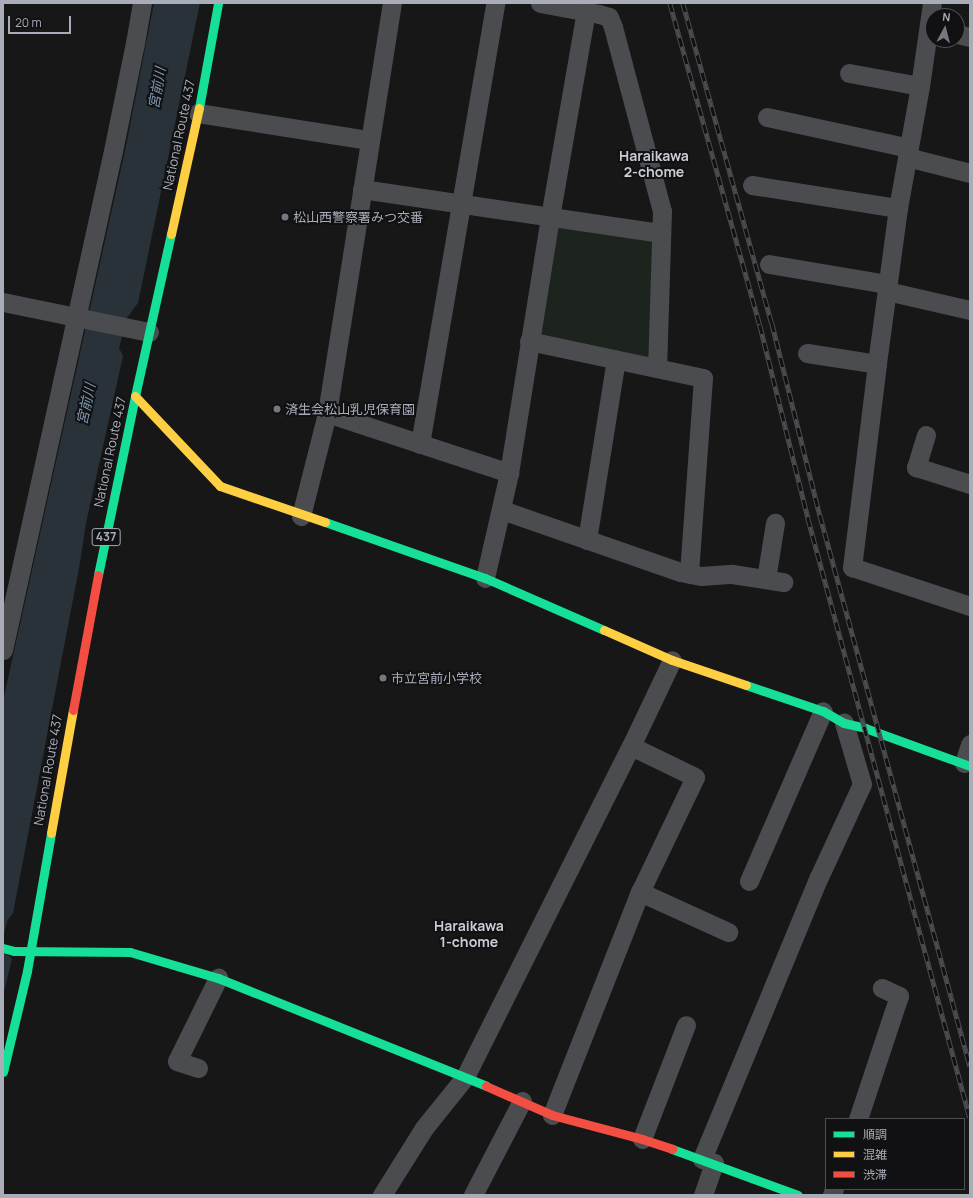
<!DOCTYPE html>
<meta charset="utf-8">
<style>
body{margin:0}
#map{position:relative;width:973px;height:1198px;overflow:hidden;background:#171717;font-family:Manrope,"Noto Sans JP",sans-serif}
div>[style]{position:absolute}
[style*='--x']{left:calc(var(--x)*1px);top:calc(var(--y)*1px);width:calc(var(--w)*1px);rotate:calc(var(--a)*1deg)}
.green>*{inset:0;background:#1d241e}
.water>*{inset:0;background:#2a3239}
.street>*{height:19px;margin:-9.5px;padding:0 9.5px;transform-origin:9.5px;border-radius:9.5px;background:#4b4c50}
.fast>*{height:9px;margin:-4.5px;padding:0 4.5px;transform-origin:4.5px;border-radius:4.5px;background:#16e098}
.slow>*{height:9px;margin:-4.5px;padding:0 4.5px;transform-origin:4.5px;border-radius:4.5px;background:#ffcf43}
.jam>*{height:9px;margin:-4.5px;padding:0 4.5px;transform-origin:4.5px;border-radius:4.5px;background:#f24e42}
.rail>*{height:4.5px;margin-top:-2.25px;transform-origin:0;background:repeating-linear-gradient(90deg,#111113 0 9px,#4b4c4f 0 18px);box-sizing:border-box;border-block:1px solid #4b4c4f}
.dots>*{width:11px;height:11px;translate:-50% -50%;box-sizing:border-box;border:2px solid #111113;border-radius:50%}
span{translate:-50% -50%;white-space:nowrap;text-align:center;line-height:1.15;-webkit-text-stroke:4px #111113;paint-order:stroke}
.shield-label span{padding:1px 3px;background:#111113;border:1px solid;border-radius:3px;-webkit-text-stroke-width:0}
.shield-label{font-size:12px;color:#a8adb8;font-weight:700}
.street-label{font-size:13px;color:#a8adb8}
.poi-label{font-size:13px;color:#a8adb8}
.left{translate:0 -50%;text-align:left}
.water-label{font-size:14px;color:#7f9bb3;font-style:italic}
.neighbourhood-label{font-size:14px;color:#c9ccd4;font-weight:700}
.frame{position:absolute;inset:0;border:4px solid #a8adb8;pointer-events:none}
.legend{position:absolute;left:825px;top:1118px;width:140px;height:72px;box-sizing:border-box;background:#111113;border:1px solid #4d4f55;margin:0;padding:5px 7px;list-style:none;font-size:12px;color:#a8adb8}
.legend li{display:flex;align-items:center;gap:8px;height:20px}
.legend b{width:20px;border:1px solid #4d4f55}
.north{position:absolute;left:925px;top:8px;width:40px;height:40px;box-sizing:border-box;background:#111113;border:1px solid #4d4f55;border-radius:50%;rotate:7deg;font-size:11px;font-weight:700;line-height:16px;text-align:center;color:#a8adb8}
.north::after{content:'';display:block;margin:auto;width:14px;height:18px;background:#757880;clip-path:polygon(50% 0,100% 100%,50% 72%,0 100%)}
.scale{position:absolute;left:8px;top:16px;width:63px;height:18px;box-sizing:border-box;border:2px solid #a8adb8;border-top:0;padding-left:5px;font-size:12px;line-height:14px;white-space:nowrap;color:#a8adb8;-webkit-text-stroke:3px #111113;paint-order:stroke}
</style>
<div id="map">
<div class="green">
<div style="clip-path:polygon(555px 222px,654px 237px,651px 360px,535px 336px)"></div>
</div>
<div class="water">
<div style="clip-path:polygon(154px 3px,200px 3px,138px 303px,127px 318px,119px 348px,123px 356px,86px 523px,80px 563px,13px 913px,7px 921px,3px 939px,3px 701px,126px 146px)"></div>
<div style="clip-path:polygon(3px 950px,12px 959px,3px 996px)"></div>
</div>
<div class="street">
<div style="--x:540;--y:3;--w:60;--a:10.6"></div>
<div style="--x:599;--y:14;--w:10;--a:17"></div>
<div style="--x:609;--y:17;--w:11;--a:68"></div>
<div style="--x:613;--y:27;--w:190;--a:75.1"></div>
<div style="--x:662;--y:211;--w:156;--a:91.8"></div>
<div style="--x:932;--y:3;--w:84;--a:98.2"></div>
<div style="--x:920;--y:86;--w:124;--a:100.2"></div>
<div style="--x:898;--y:208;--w:157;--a:97.7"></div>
<div style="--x:877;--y:364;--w:205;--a:97"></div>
<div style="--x:852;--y:567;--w:124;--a:18.3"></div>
<div style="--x:957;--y:34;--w:13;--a:13"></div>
<div style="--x:849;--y:73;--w:72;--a:10.4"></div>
<div style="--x:198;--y:113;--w:173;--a:9"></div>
<div style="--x:767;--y:117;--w:145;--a:12.3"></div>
<div style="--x:907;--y:157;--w:65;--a:14.3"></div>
<div style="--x:752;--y:185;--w:148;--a:9"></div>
<div style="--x:362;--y:189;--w:301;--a:8.4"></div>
<div style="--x:769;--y:264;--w:120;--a:9.6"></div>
<div style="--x:887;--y:291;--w:85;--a:12.9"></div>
<div style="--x:3;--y:302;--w:149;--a:11.6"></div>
<div style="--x:529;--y:341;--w:178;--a:12"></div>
<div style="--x:703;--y:378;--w:196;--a:94.1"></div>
<div style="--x:807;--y:353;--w:71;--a:8.9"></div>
<div style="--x:327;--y:413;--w:192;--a:18.2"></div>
<div style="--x:926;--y:435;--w:34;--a:107"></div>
<div style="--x:916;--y:467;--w:57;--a:17.5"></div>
<div style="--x:420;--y:444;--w:447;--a:-80.3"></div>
<div style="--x:502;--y:510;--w:188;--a:19.2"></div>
<div style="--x:680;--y:572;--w:21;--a:11"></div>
<div style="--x:701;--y:576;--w:31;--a:-4"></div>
<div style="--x:732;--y:574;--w:52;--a:8.9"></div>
<div style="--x:301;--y:516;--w:106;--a:-75.8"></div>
<div style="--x:327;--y:413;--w:415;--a:-81"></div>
<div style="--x:587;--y:540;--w:183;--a:-80.9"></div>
<div style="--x:485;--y:578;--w:108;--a:-77.1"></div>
<div style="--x:509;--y:473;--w:259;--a:-80.9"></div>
<div style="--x:550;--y:217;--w:210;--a:-80.1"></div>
<div style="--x:766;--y:579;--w:57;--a:-80.9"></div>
<div style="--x:3;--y:650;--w:511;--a:-77.57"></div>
<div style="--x:113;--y:151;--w:110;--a:-78.5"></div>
<div style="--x:135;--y:43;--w:41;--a:-80.1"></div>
<div style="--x:964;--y:763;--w:20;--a:-72"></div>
<div style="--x:749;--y:881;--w:185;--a:-66.5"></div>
<div style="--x:640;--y:892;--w:97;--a:24.4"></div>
<div style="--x:198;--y:1068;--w:22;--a:-162"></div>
<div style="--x:177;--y:1061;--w:93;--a:-63.7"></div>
<div style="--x:552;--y:1115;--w:240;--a:-68.5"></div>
<div style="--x:640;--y:892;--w:127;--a:-64.4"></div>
<div style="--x:695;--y:777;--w:71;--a:-154.2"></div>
<div style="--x:858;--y:1119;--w:130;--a:-71.6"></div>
<div style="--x:899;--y:996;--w:19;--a:-155"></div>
<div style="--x:642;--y:1139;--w:122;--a:-68.9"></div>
<div style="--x:702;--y:1159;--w:305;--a:-67.5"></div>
<div style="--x:819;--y:877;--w:102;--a:-65.2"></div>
<div style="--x:862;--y:784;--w:64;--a:-106.4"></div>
<div style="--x:382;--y:1195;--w:79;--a:-57.9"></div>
<div style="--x:424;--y:1128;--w:65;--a:-51.2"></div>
<div style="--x:465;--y:1077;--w:370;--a:-63.4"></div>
<div style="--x:631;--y:746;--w:95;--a:-64.5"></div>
<div style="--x:473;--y:1195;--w:106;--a:-62.5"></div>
<div style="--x:703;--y:1195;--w:34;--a:-71"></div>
<div style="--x:832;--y:1195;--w:6;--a:-72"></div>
</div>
<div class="fast">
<div style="--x:199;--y:108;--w:107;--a:-79.7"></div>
<div style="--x:325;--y:522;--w:170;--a:19.3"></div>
<div style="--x:485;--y:578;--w:130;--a:23.6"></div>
<div style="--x:98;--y:575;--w:183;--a:-78.3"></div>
<div style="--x:135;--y:396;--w:166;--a:-77.5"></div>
<div style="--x:746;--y:685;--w:81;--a:18.7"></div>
<div style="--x:823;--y:711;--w:24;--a:30"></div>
<div style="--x:844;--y:723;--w:22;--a:13"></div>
<div style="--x:865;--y:728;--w:112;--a:19.9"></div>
<div style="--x:3;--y:948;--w:11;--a:15"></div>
<div style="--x:14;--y:951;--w:116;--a:0.5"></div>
<div style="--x:130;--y:952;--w:92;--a:16.5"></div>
<div style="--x:218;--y:978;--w:289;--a:21.9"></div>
<div style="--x:3;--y:1072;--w:104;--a:-76.6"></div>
<div style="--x:27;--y:971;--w:140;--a:-80.1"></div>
<div style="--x:672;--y:1149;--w:134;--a:20.1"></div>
</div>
<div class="slow">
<div style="--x:171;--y:234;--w:129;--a:-77.5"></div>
<div style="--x:135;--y:396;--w:124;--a:46.6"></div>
<div style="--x:220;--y:486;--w:111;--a:18.9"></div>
<div style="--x:604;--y:630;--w:74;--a:23.8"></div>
<div style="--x:672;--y:660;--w:78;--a:18.7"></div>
<div style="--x:51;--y:833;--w:125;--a:-79.9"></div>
</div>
<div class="jam">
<div style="--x:73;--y:710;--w:137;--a:-79.5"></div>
<div style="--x:486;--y:1086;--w:72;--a:23.7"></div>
<div style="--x:552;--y:1115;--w:93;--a:14.9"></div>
<div style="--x:642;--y:1139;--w:32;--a:18"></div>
</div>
<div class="rail">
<div style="--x:670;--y:3;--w:334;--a:74.4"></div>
<div style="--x:760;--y:325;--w:199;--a:76"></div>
<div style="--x:808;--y:518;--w:621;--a:74.89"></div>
<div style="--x:683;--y:3;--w:332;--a:74.5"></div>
<div style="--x:772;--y:323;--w:198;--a:76"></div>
<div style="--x:820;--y:515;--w:571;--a:74.77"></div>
</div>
<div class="dots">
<div style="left:285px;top:217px;background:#757880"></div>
<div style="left:277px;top:409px;background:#757880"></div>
<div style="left:383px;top:678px;background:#757880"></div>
</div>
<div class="shield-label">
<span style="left:106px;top:537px">437</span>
</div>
<div class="street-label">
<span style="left:179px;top:135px;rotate:-78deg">National Route 437</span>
<span style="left:110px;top:452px;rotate:-78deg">National Route 437</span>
<span style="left:48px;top:770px;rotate:-80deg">National Route 437</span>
</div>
<div class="poi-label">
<span class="left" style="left:293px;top:217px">松山西警察署みつ交番</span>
<span class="left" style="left:285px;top:409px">済生会松山乳児保育園</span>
<span class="left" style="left:391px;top:678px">市立宮前小学校</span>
</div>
<div class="water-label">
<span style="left:157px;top:88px;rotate:-80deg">宮前川</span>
<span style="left:86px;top:404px;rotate:-78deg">宮前川</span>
</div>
<div class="neighbourhood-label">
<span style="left:654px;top:164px">Haraikawa<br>2-chome</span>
<span style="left:469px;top:934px">Haraikawa<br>1-chome</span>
</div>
<div class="frame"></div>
<ul class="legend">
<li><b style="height:5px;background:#16e098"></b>順調</li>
<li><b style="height:5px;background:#ffcf43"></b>混雑</li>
<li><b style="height:5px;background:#f24e42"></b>渋滞</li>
</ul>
<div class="north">N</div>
<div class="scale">20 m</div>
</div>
